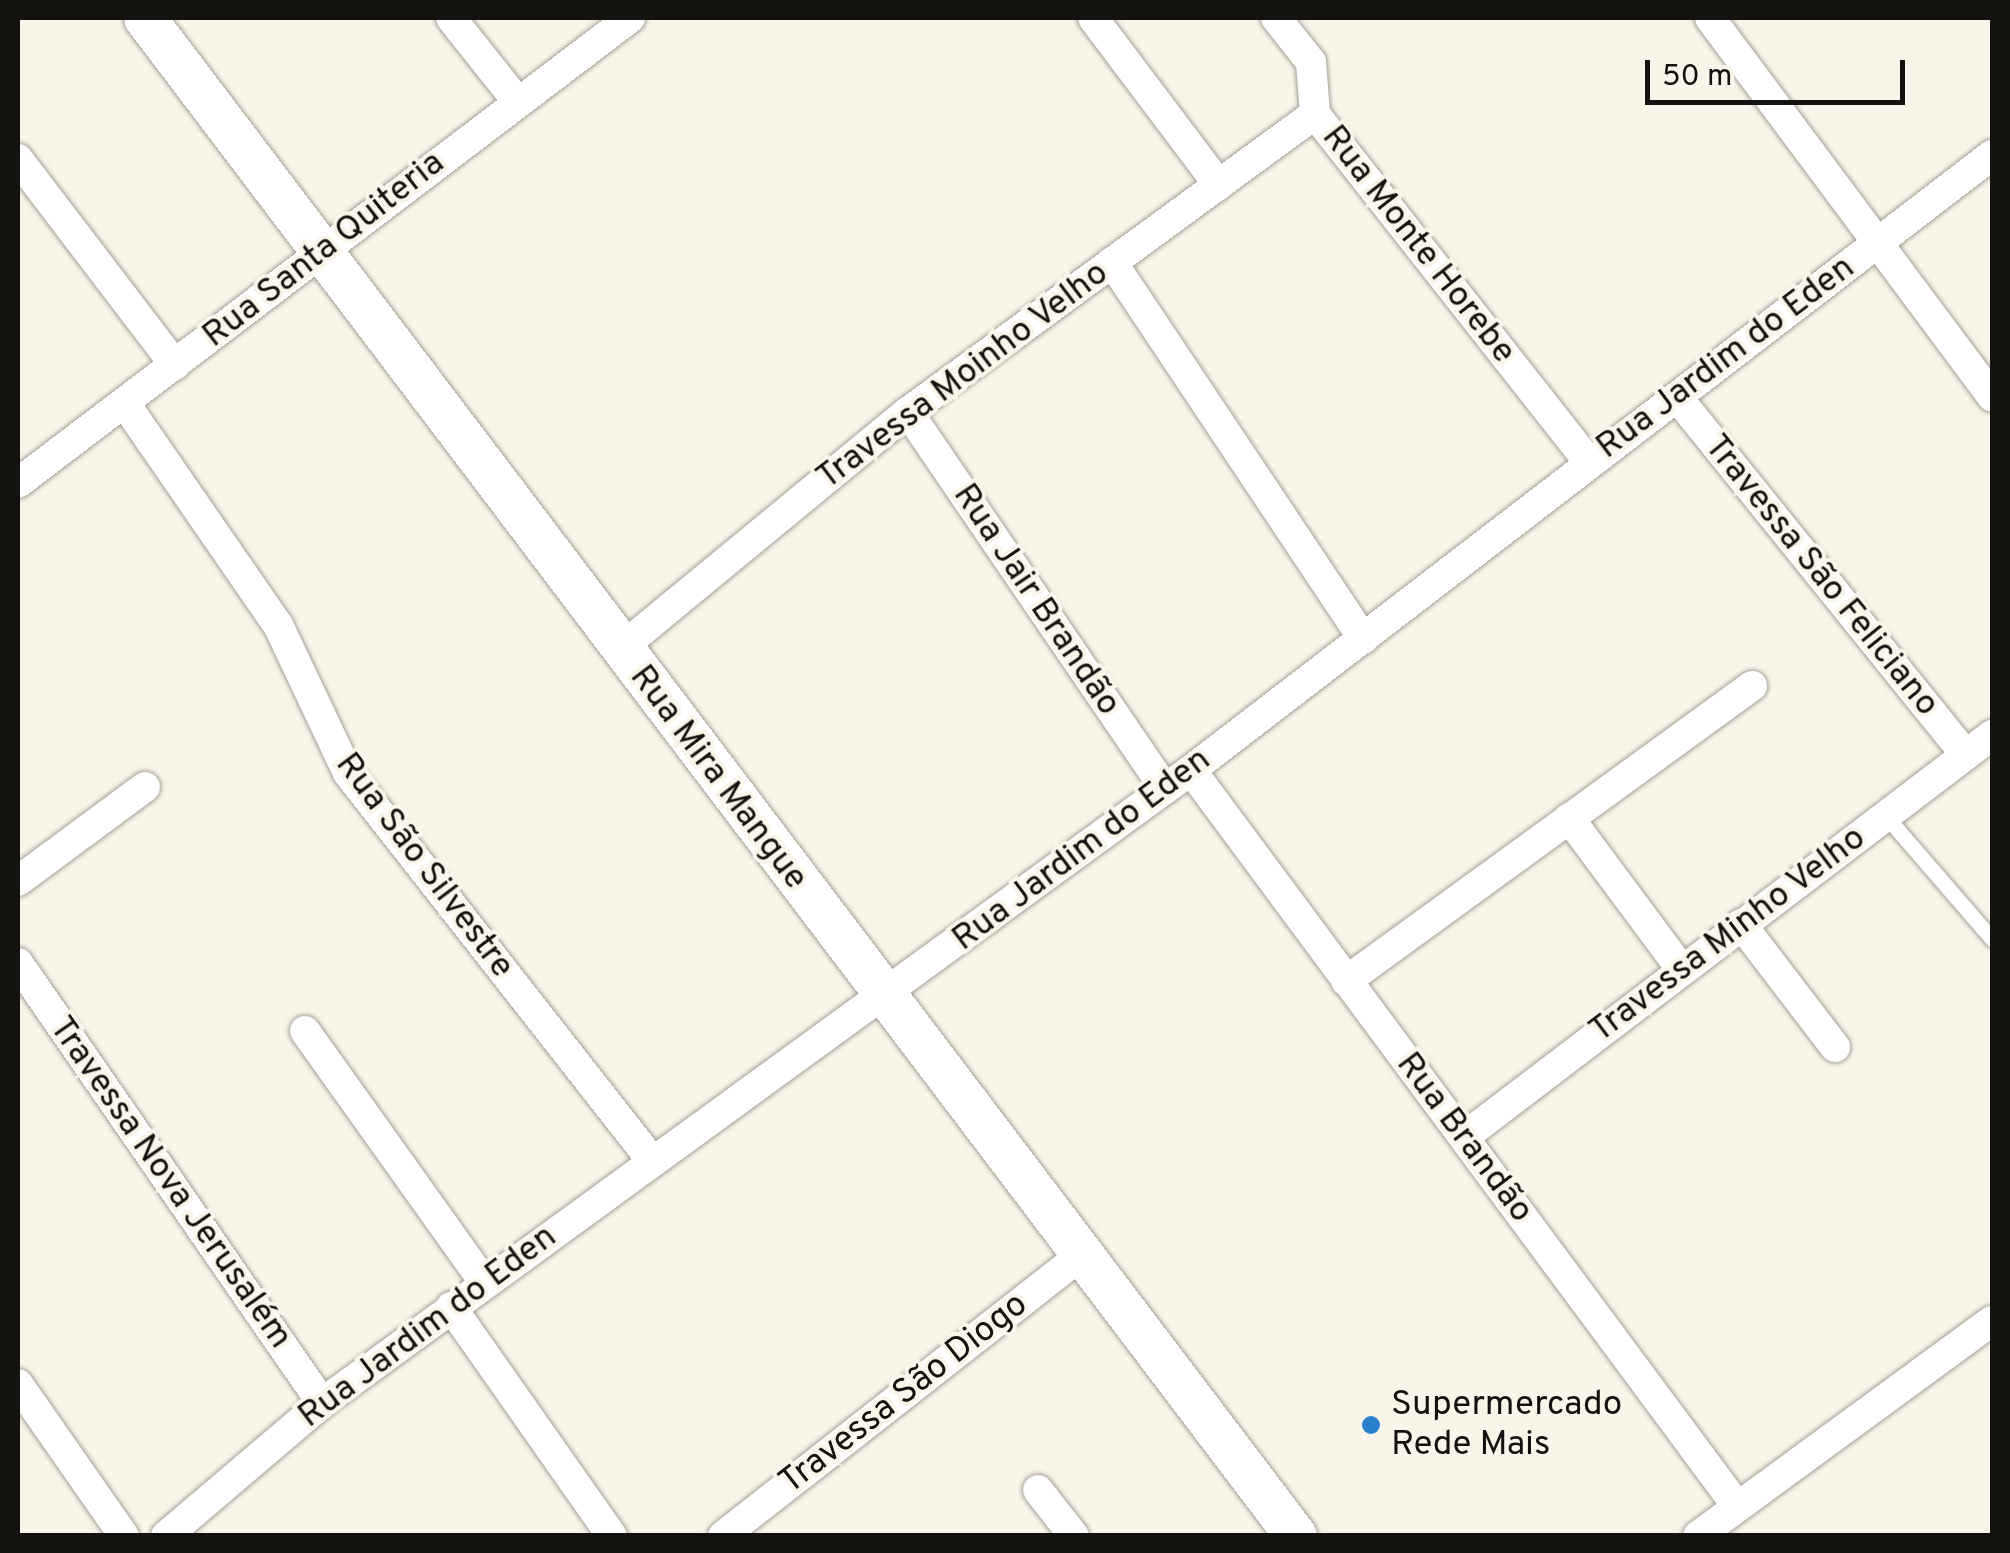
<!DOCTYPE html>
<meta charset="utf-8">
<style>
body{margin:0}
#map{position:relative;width:2010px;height:1553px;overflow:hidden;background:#faf5e9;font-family:Overpass,sans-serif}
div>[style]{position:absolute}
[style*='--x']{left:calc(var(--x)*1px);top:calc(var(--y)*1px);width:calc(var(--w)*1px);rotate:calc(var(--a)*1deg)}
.roads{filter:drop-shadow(0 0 2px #a5a095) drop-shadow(0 0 2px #a5a095)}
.service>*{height:15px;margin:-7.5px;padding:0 7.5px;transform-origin:7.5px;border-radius:7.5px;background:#fff}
.minor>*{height:30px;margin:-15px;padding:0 15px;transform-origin:15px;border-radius:15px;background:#fff}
.secondary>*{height:42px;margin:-21px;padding:0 21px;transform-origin:21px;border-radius:21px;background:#fff}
.dots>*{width:28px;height:28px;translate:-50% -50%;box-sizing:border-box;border:5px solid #faf5e9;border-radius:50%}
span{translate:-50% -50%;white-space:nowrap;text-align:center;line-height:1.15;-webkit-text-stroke:8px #faf5e9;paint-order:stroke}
.street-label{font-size:35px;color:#14120e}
.poi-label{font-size:35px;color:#14120e}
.left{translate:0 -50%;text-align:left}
.frame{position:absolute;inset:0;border:20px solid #14120e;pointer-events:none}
.scale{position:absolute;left:1645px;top:60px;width:260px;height:45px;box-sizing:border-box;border:5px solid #14120e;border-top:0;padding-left:12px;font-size:30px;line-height:35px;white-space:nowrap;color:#14120e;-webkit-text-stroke:8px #faf5e9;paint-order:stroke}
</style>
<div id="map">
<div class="roads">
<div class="service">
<div style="--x:1885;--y:815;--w:164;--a:49.2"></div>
</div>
<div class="minor">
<div style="--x:451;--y:18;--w:106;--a:51.5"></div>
<div style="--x:1093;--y:18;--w:209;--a:53"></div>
<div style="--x:1276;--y:18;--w:56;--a:51.5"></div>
<div style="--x:1311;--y:62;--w:52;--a:85.6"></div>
<div style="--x:1710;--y:18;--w:472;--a:53.3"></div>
<div style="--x:1315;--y:114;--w:443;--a:51.8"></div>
<div style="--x:18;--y:159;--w:259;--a:52.7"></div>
<div style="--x:1112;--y:262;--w:453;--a:56.3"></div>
<div style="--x:1677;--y:397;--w:459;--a:51.1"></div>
<div style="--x:126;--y:405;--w:267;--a:55.4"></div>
<div style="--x:278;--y:625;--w:164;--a:64.7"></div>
<div style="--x:348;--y:773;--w:492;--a:51.9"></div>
<div style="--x:908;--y:412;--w:456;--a:55.7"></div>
<div style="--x:18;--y:483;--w:769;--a:-37.23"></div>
<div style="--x:620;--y:649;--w:373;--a:-39.5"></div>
<div style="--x:908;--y:412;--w:504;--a:-36.21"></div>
<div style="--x:1191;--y:770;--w:916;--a:53.43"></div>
<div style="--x:1569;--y:818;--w:188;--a:53.4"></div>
<div style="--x:18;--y:881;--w:158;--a:-36.5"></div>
<div style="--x:1741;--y:924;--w:155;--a:52.6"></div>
<div style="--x:18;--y:963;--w:535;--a:55.36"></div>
<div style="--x:1346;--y:981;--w:502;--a:-36"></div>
<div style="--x:305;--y:1031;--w:310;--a:54.5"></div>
<div style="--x:1464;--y:1137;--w:664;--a:-37.28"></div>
<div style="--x:451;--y:1307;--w:280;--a:54.9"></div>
<div style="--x:18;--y:1384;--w:185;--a:55.1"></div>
<div style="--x:1038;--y:1490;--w:58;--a:52"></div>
<div style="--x:166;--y:1536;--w:205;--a:-40.4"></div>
<div style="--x:322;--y:1403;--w:1075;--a:-36.07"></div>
<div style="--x:1191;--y:770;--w:1010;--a:-37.52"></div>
<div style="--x:723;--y:1536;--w:459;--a:-38.1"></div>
<div style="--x:1698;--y:1536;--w:364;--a:-36.2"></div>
</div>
<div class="secondary">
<div style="--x:145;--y:18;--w:1905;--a:52.83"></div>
</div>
</div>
<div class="dots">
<div style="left:1371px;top:1425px;background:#2981ce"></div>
</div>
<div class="street-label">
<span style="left:1418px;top:245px;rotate:52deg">Rua Monte Horebe</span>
<span style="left:324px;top:250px;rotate:-38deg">Rua Santa Quiteria</span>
<span style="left:1726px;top:358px;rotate:-37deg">Rua Jardim do Eden</span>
<span style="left:963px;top:376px;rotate:-37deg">Travessa Moinho Velho</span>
<span style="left:1821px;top:576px;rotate:51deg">Travessa São Feliciano</span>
<span style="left:1036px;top:600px;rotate:56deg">Rua Jair Brandão</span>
<span style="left:718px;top:778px;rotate:53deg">Rua Mira Mangue</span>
<span style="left:1082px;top:850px;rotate:-37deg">Rua Jardim do Eden</span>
<span style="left:424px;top:866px;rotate:53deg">Rua São Silvestre</span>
<span style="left:1728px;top:935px;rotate:-37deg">Travessa Minho Velho</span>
<span style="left:1464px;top:1138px;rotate:53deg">Rua Brandão</span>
<span style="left:170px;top:1183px;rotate:55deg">Travessa Nova Jerusalém</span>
<span style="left:428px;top:1327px;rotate:-37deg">Rua Jardim do Eden</span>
<span style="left:904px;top:1394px;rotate:-38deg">Travessa São Diogo</span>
</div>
<div class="poi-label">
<span class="left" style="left:1391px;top:1425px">Supermercado<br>Rede Mais</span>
</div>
<div class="frame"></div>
<div class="scale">50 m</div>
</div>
